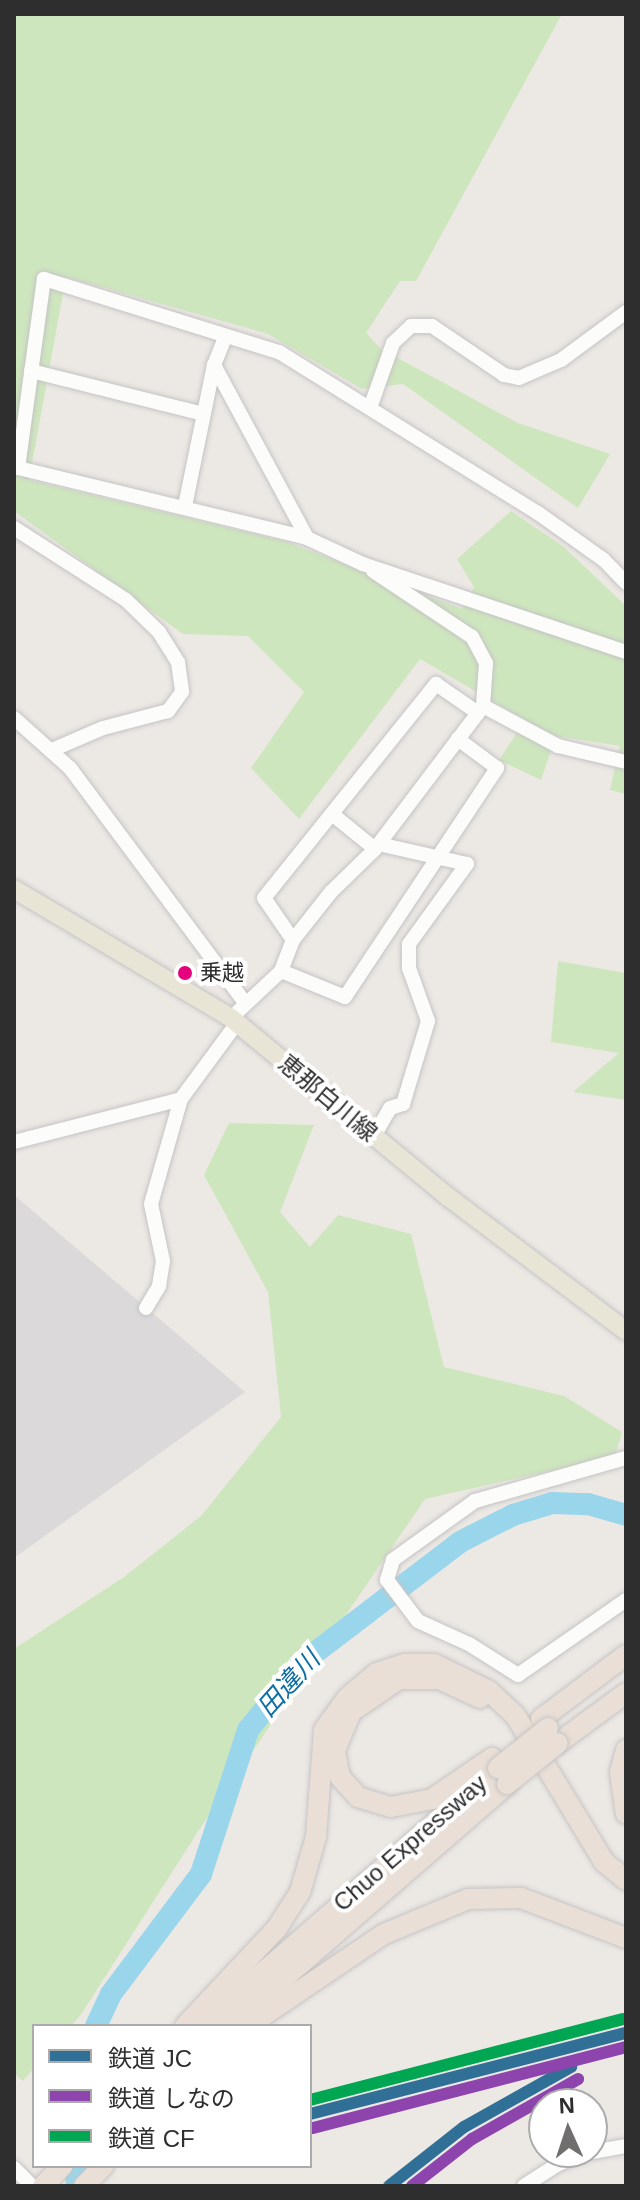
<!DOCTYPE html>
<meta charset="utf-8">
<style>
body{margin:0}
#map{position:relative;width:640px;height:2200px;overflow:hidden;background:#ece8e4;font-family:Arial,"Noto Sans JP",sans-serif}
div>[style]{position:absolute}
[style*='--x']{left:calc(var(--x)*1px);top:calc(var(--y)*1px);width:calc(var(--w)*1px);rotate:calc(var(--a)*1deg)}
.industrial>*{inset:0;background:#dcd9db}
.green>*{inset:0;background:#cee6be}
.river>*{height:22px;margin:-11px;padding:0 11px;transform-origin:11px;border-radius:11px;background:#99d6ec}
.roads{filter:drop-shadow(0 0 2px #c5c4c5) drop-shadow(0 0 2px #c5c4c5)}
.minor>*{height:14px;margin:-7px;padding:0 7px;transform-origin:7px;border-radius:7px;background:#fcfcfb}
.major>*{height:18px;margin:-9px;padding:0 9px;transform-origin:9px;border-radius:9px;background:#e8e4d6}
.highway>*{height:20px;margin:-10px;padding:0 10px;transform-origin:10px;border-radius:10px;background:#eadfd6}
.bridges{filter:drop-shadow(0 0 2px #c6c5c4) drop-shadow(0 0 2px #c6c5c4)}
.highway-bridge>*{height:20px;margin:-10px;padding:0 10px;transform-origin:10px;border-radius:10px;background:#eadfd6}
.rail-1>*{height:12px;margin:-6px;padding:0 6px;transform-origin:6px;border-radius:6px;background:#307097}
.rail-2>*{height:12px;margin:-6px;padding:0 6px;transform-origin:6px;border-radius:6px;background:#8e44ad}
.rail-3>*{height:12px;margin:-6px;padding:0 6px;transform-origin:6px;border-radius:6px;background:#00a651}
.dots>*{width:22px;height:22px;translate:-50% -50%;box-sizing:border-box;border:4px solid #fff;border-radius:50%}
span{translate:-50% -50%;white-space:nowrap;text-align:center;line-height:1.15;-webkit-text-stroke:8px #fff;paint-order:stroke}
.bus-label{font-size:22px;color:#2e2e2e}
.left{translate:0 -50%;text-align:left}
.street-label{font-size:24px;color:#2e2e2e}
.water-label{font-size:26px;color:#0d6fa3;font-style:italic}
.frame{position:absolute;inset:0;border:16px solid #2e2e2e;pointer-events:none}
.legend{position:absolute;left:32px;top:2024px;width:280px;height:144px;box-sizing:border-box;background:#fff;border:2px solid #ababab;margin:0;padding:10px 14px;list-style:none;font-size:24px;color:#2e2e2e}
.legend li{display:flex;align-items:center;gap:16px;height:40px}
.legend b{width:40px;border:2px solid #ababab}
.north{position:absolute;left:528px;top:2088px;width:80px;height:80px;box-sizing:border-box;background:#fff;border:2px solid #ababab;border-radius:50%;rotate:357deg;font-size:22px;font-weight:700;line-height:32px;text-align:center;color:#2e2e2e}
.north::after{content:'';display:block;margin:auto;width:28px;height:36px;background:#706f6e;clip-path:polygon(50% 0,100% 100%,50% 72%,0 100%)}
</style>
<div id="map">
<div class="industrial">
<div style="clip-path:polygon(14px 1195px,245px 1392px,14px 1558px)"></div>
</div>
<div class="green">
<div style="clip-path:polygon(14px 14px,562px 14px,416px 281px,400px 281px,366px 333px,381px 349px,518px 423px,610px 454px,578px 508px,403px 384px,362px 389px,268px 334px,66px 277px,29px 480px,287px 542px,462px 609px,474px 587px,457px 559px,511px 511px,564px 547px,626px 606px,626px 794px,610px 790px,620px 746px,556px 736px,541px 780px,499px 760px,525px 720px,420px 659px,299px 819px,251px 768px,304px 692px,248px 636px,183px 634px,14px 511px)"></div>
<div style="clip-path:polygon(558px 961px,626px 973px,626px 1100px,573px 1092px,619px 1053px,551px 1042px)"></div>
<div style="clip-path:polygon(229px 1123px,314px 1125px,280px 1212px,310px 1247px,338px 1215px,411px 1234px,444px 1367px,564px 1396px,622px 1432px,615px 1456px,425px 1499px,199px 1830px,80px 2016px,71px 2026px,34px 2026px,34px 2068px,23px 2081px,14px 2073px,14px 1649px,124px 1577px,201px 1516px,281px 1417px,268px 1292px,204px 1175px)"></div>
</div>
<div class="river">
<div style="--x:96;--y:2026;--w:35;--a:-65"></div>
<div style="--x:111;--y:1994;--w:150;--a:-53.1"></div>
<div style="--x:201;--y:1874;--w:151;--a:-71.9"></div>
<div style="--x:248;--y:1730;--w:89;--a:-50.9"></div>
<div style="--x:304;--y:1661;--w:196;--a:-37.3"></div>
<div style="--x:460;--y:1542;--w:59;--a:-27"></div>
<div style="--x:513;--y:1515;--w:41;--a:-17.1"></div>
<div style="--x:552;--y:1503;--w:36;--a:2"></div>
<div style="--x:588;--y:1504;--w:40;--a:16"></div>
<div style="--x:75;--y:2166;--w:20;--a:84"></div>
</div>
<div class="roads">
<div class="minor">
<div style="--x:214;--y:365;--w:196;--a:61.7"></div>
<div style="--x:31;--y:371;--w:177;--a:14"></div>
<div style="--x:370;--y:408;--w:69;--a:-70.5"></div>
<div style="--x:393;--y:343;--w:25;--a:-43"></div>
<div style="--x:411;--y:326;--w:21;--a:0"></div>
<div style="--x:432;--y:326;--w:87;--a:34.2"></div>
<div style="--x:504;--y:375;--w:15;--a:11"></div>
<div style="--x:519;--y:378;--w:46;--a:-23.2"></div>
<div style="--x:561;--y:360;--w:81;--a:-36.4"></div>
<div style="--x:14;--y:467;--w:301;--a:13.6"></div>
<div style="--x:307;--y:538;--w:62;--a:24.9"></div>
<div style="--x:363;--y:564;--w:277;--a:18.5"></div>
<div style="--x:18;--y:468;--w:191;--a:-82.2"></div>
<div style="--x:44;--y:279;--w:246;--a:17.3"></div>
<div style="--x:279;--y:352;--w:305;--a:31.9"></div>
<div style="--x:538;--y:513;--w:81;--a:35.5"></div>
<div style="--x:604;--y:560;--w:32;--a:46"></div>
<div style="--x:185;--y:506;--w:144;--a:-78.4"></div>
<div style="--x:214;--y:365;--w:29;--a:-68"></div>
<div style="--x:14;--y:528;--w:133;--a:32.7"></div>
<div style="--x:126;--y:600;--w:46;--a:44.1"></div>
<div style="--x:159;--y:632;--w:36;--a:58"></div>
<div style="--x:178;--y:662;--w:30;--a:82"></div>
<div style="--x:182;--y:692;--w:24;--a:126"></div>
<div style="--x:168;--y:711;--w:67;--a:165.3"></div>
<div style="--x:103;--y:728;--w:56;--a:156.7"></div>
<div style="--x:483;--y:706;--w:85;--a:28.1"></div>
<div style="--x:558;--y:746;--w:70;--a:13.2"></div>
<div style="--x:14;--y:718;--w:75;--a:41.8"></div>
<div style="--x:70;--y:768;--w:293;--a:53.3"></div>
<div style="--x:332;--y:814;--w:55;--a:39.1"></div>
<div style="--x:293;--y:940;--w:51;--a:-124.6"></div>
<div style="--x:264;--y:898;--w:275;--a:-51.2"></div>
<div style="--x:436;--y:684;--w:51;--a:34.6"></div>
<div style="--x:281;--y:971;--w:69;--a:22.1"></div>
<div style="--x:345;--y:997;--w:275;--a:-56.4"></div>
<div style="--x:497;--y:768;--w:49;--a:-143.4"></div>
<div style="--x:231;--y:1018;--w:69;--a:-43.2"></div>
<div style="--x:281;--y:971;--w:33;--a:-69"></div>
<div style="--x:293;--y:940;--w:61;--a:-51.6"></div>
<div style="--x:331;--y:892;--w:62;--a:-44.3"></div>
<div style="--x:375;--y:849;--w:179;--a:-52.9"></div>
<div style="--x:483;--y:706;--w:43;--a:-86"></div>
<div style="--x:486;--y:663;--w:30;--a:-118"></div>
<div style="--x:472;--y:637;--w:119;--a:-146.3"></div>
<div style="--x:374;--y:1136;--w:32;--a:-60"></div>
<div style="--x:390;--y:1108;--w:14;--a:-17"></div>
<div style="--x:403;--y:1104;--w:87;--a:-73.2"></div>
<div style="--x:428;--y:1021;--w:56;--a:-109.7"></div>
<div style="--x:409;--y:968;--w:24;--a:-90"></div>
<div style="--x:409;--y:944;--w:99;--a:-54.1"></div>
<div style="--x:467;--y:864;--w:90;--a:-167.2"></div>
<div style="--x:14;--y:1142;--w:172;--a:-14.4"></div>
<div style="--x:181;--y:1099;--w:94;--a:-53.6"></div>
<div style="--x:146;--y:1308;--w:26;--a:-59"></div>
<div style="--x:159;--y:1286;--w:25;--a:-81"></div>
<div style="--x:163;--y:1261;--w:58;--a:-101.9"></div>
<div style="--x:151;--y:1204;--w:109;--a:-74.1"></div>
<div style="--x:626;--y:1458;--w:157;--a:164.1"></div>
<div style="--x:475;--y:1501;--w:101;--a:144.3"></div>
<div style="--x:393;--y:1560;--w:21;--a:107"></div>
<div style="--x:387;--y:1580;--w:51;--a:52.9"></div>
<div style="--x:418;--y:1621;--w:56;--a:24.3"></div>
<div style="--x:469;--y:1644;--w:58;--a:32.3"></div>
<div style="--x:518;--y:1675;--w:131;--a:-34.8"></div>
<div style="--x:592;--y:2152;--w:35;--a:-10"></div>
<div style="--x:14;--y:2168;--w:25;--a:45"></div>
<div style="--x:524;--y:2186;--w:40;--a:-32.9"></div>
<div style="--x:558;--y:2164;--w:35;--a:-20"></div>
</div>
<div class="major">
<div style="--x:14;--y:889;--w:252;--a:30.7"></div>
<div style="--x:231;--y:1018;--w:280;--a:39.5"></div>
<div style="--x:447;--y:1196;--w:224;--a:37"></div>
</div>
<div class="highway">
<div style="--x:480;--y:1698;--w:45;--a:-155.1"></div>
<div style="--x:439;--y:1679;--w:40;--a:180"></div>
<div style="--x:399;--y:1679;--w:58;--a:145.5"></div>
<div style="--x:351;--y:1712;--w:41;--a:112.8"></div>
<div style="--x:335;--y:1750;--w:13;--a:81"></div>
<div style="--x:337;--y:1763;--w:14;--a:78"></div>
<div style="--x:340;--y:1777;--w:27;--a:48"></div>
<div style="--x:358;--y:1797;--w:34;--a:17"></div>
<div style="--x:391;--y:1807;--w:42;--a:-11"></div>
<div style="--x:432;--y:1799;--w:73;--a:-34.3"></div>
<div style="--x:541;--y:1719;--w:106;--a:-37"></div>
<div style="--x:558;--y:1743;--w:84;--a:-36.3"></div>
<div style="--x:626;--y:1750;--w:23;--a:105"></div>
<div style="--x:620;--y:1772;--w:42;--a:81.9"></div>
<div style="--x:207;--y:2021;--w:384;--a:-41"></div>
<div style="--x:185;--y:2026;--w:134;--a:-46.8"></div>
<div style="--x:277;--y:1928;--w:43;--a:-57.4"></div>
<div style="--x:300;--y:1892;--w:57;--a:-73.8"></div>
<div style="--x:316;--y:1837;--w:107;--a:-85.7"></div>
<div style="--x:324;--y:1730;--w:39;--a:-54"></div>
<div style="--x:347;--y:1698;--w:39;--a:-40"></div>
<div style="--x:377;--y:1673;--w:29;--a:-18"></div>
<div style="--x:405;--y:1664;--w:29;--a:0"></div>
<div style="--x:434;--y:1664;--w:61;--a:26.1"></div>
<div style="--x:489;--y:1691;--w:35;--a:43"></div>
<div style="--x:515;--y:1715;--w:172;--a:58.8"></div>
<div style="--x:604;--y:1862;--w:28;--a:39"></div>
<div style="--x:229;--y:2026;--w:369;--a:-41"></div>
<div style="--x:248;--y:2026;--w:164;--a:-34.1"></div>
<div style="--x:384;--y:1934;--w:91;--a:-22.6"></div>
<div style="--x:468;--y:1899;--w:53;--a:-1.1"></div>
<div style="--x:521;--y:1898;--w:112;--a:20.9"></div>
<div style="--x:43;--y:2186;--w:28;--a:-46"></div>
<div style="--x:84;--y:2186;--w:28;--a:-46"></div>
</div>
</div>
<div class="bridges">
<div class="highway-bridge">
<div style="--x:498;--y:1768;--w:64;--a:-38.7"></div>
<div style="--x:507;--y:1784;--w:65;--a:-38.8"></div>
</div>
</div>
<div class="rail-1">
<div style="--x:310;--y:2114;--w:326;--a:-14.4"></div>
<div style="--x:389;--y:2186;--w:95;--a:-38.2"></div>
<div style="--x:464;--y:2127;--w:123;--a:-29.3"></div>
</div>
<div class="rail-2">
<div style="--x:313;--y:2128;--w:323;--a:-14.5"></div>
<div style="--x:412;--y:2186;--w:76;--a:-38.1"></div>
<div style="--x:472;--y:2139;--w:122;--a:-29.5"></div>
</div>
<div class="rail-3">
<div style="--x:310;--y:2100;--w:323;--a:-14.5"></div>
</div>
<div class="dots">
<div style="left:185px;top:973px;background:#e5007d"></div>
</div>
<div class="bus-label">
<span class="left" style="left:200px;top:973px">乗越</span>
</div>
<div class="street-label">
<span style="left:328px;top:1098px;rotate:40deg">恵那白川線</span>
<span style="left:410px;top:1843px;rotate:-41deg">Chuo Expressway</span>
</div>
<div class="water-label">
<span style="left:289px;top:1684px;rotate:-48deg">田違川</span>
</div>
<div class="frame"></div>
<ul class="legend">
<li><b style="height:10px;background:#307097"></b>鉄道 JC</li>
<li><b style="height:10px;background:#8e44ad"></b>鉄道 しなの</li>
<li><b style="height:10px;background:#00a651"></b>鉄道 CF</li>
</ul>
<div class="north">N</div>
</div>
